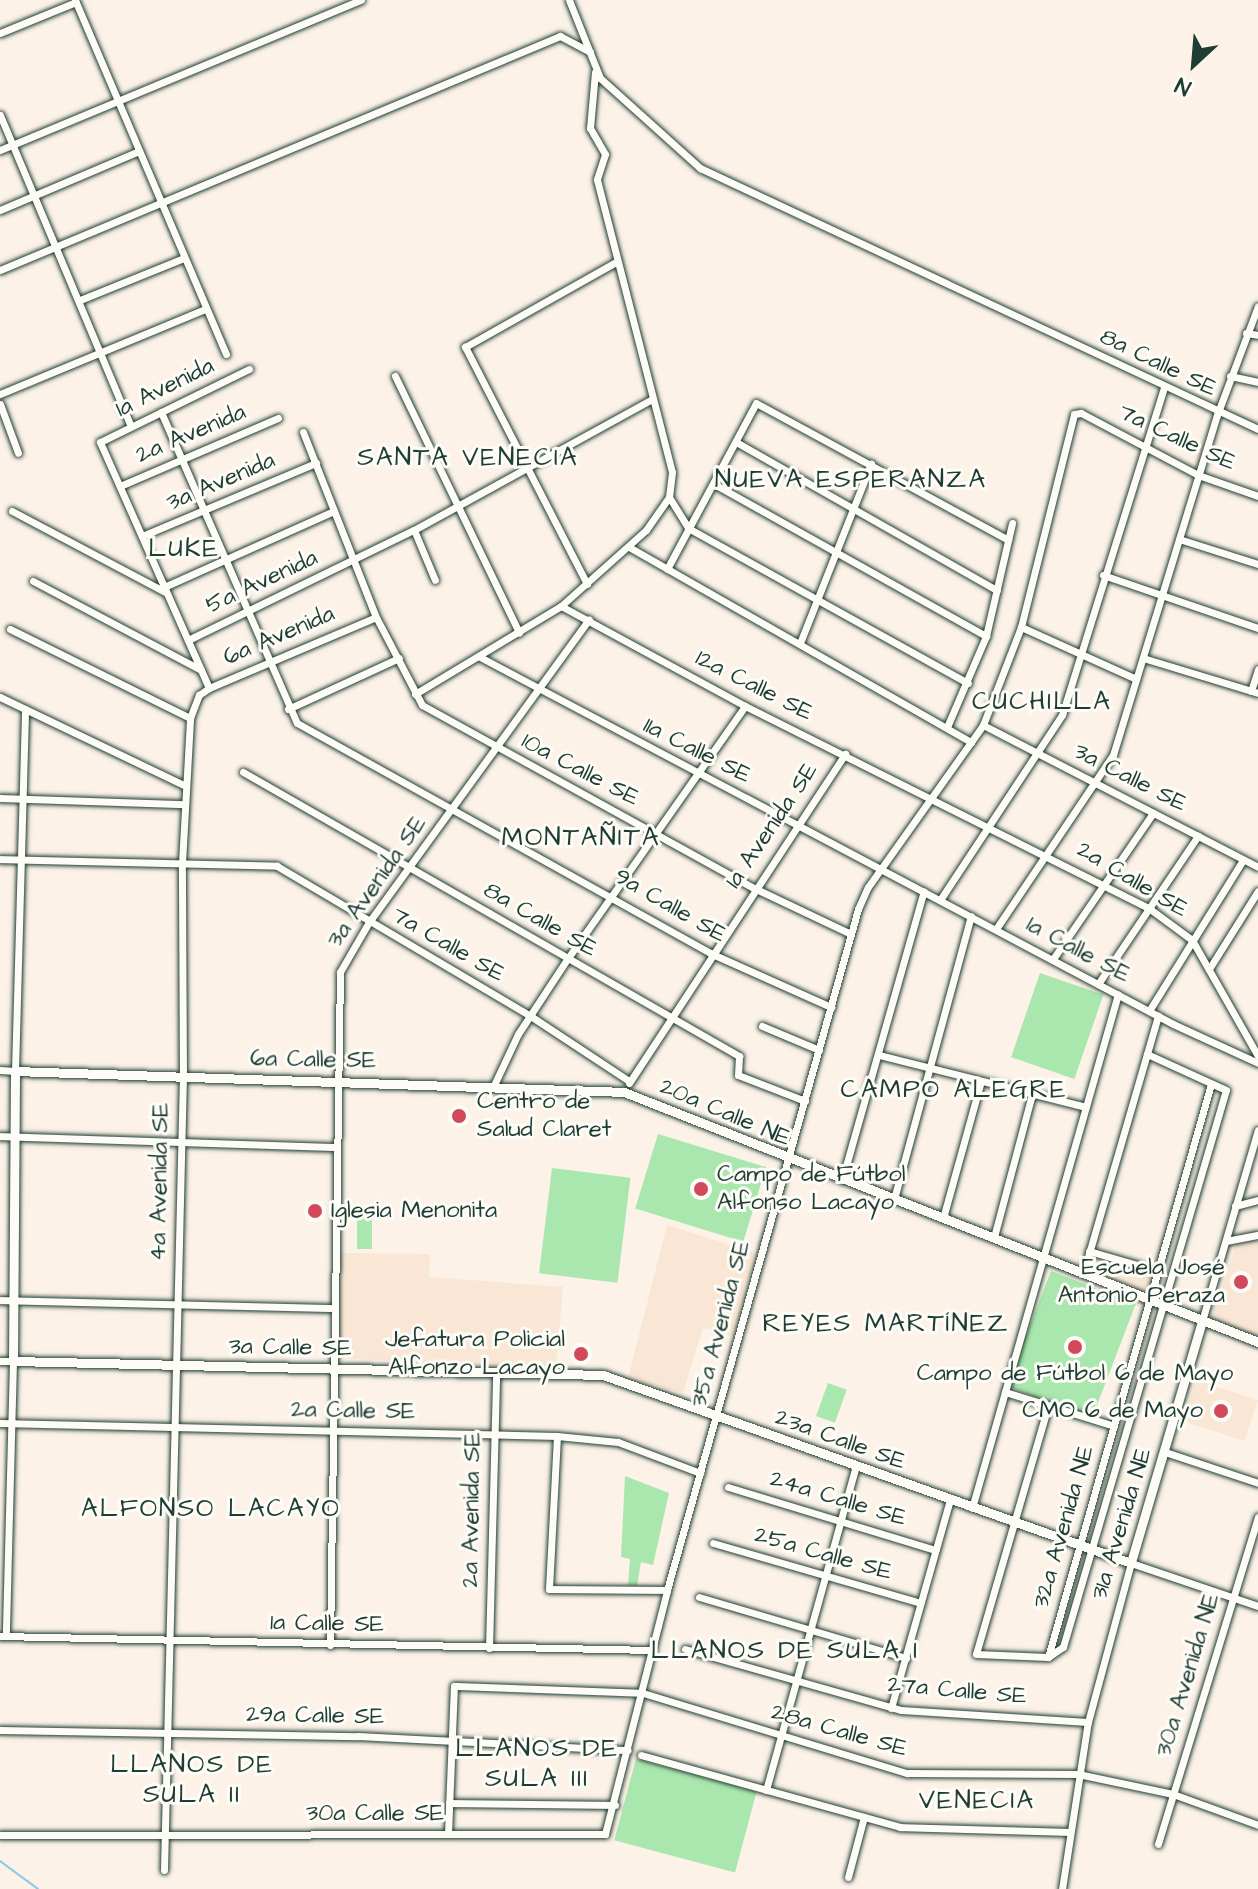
<!DOCTYPE html>
<meta charset="utf-8">
<style>
body{margin:0}
#map{position:relative;width:1258px;height:1889px;overflow:hidden;background:#fcf2e7;font-family:"Architects Daughter",sans-serif}
div>[style]{position:absolute}
[style*='--x']{left:calc(var(--x)*1px);top:calc(var(--y)*1px);width:calc(var(--w)*1px);rotate:calc(var(--a)*1deg)}
.built>*{inset:0;background:#fae6d4;transform-origin:0 0}
.green>*{inset:0;background:#aae7ae;transform-origin:0 0}
.stream>*{height:2px;margin:-1px;padding:0 1px;transform-origin:1px;border-radius:1px;background:#87c9e8}
.roads{filter:drop-shadow(0 0 2px #1f3d34) drop-shadow(0 0 2px #1f3d34)}
.minor>*{height:7px;margin:-3.5px;padding:0 3.5px;transform-origin:3.5px;border-radius:3.5px;background:#fdfcf7}
.tertiary>*{height:9px;margin:-4.5px;padding:0 4.5px;transform-origin:4.5px;border-radius:4.5px;background:#fdfcf7}
.dots>*{width:22px;height:22px;translate:-50% -50%;box-sizing:border-box;border:4px solid #fdfcf7;border-radius:50%}
span{translate:-50% -50%;white-space:nowrap;text-align:center;line-height:1.15;-webkit-text-stroke:6px #fdfcf7;paint-order:stroke}
.street-label{font-size:24px;color:#1f3d34}
.poi-label{font-size:24px;color:#1f3d34}
.left{translate:0 -50%;text-align:left}
.right{translate:-100% -50%;text-align:right}
.neighbourhood-label{font-size:26px;color:#1f3d34;letter-spacing:2px}
.north{position:absolute;left:1154px;top:24px;width:80px;height:80px;-webkit-text-stroke:6px #fdfcf7;paint-order:stroke;rotate:206deg;font-size:22px;font-weight:700;line-height:32px;text-align:center;color:#1f3d34}
.north::after{content:'';display:block;margin:auto;width:28px;height:36px;background:#1f3d34;clip-path:polygon(50% 0,100% 100%,50% 72%,0 100%)}
</style>
<div id="map">
<div class="built">
<div style="clip-path:polygon(667px 1225px,755px 1253px,734px 1337px,703px 1327px,683px 1393px,628px 1378px)"></div>
<div style="clip-path:polygon(1258px 1241px,1258px 1336px,1211px 1320px,1236px 1245px)"></div>
<div style="clip-path:polygon(339px 1253px,430px 1254px,429px 1277px,563px 1287px,556px 1368px,338px 1358px)"></div>
<div style="clip-path:polygon(1093px 1254px,1152px 1272px,1145px 1295px,1087px 1272px)"></div>
<div style="left:1196px;top:1380px;width:65px;height:43px;rotate:18deg"></div>
</div>
<div class="green">
<div style="left:1040px;top:973px;width:67px;height:89px;rotate:19deg"></div>
<div style="left:658px;top:1134px;width:113px;height:78px;rotate:17deg"></div>
<div style="left:552px;top:1168px;width:79px;height:106px;rotate:7deg"></div>
<div style="left:357px;top:1217px;width:15px;height:32px"></div>
<div style="left:1051px;top:1271px;width:91px;height:123px;rotate:21deg"></div>
<div style="left:828px;top:1383px;width:20px;height:35px;rotate:20deg"></div>
<div style="clip-path:polygon(625px 1476px,669px 1493px,653px 1565px,641px 1562px,637px 1586px,628px 1585px,630px 1559px,621px 1557px)"></div>
<div style="left:636px;top:1759px;width:125px;height:84px;rotate:15deg"></div>
</div>
<div class="stream">
<div style="--x:0;--y:1861;--w:47;--a:36.4"></div>
</div>
<div class="roads">
<div class="minor">
<div style="--x:75;--y:0;--w:385;--a:66.9"></div>
<div style="--x:569;--y:0;--w:84;--a:68.3"></div>
<div style="--x:600;--y:78;--w:135;--a:42"></div>
<div style="--x:700;--y:168;--w:616;--a:25.07"></div>
<div style="--x:0;--y:33;--w:82;--a:-22.2"></div>
<div style="--x:0;--y:115;--w:337;--a:67.2"></div>
<div style="--x:0;--y:150;--w:391;--a:-22.6"></div>
<div style="--x:0;--y:210;--w:151;--a:-23"></div>
<div style="--x:0;--y:270;--w:607;--a:-22.68"></div>
<div style="--x:560;--y:36;--w:34;--a:28"></div>
<div style="--x:80;--y:300;--w:112;--a:-22"></div>
<div style="--x:1246;--y:333;--w:12;--a:9"></div>
<div style="--x:395;--y:376;--w:285;--a:64.2"></div>
<div style="--x:1230;--y:376;--w:29;--a:12"></div>
<div style="--x:0;--y:394;--w:222;--a:-22.5"></div>
<div style="--x:0;--y:404;--w:52;--a:69.8"></div>
<div style="--x:161;--y:412;--w:339;--a:66.4"></div>
<div style="--x:297;--y:723;--w:473;--a:29.1"></div>
<div style="--x:710;--y:953;--w:133;--a:24.1"></div>
<div style="--x:303;--y:432;--w:199;--a:68.5"></div>
<div style="--x:376;--y:617;--w:99;--a:62.4"></div>
<div style="--x:422;--y:705;--w:379;--a:28.9"></div>
<div style="--x:754;--y:888;--w:107;--a:25.4"></div>
<div style="--x:736;--y:442;--w:300;--a:29.6"></div>
<div style="--x:714;--y:484;--w:312;--a:29.2"></div>
<div style="--x:120;--y:486;--w:172;--a:-23.3"></div>
<div style="--x:669;--y:497;--w:36;--a:58"></div>
<div style="--x:688;--y:528;--w:320;--a:29"></div>
<div style="--x:12;--y:511;--w:173;--a:27.9"></div>
<div style="--x:414;--y:530;--w:54;--a:67.2"></div>
<div style="--x:142;--y:536;--w:189;--a:-22.8"></div>
<div style="--x:1179;--y:539;--w:83;--a:17.6"></div>
<div style="--x:629;--y:547;--w:394;--a:29.7"></div>
<div style="--x:667;--y:569;--w:188;--a:-61.8"></div>
<div style="--x:756;--y:403;--w:287;--a:28.5"></div>
<div style="--x:1103;--y:575;--w:164;--a:18.9"></div>
<div style="--x:33;--y:581;--w:190;--a:27.9"></div>
<div style="--x:587;--y:584;--w:267;--a:-117.2"></div>
<div style="--x:465;--y:347;--w:173;--a:-29.4"></div>
<div style="--x:164;--y:587;--w:186;--a:-24.1"></div>
<div style="--x:561;--y:606;--w:209;--a:28.5"></div>
<div style="--x:745;--y:706;--w:453;--a:26.6"></div>
<div style="--x:1150;--y:909;--w:52;--a:36.4"></div>
<div style="--x:1192;--y:940;--w:133;--a:60.4"></div>
<div style="--x:1021;--y:627;--w:126;--a:24.3"></div>
<div style="--x:10;--y:629;--w:201;--a:26.3"></div>
<div style="--x:188;--y:640;--w:251;--a:-26"></div>
<div style="--x:414;--y:530;--w:272;--a:-28.8"></div>
<div style="--x:800;--y:643;--w:193;--a:-68.4"></div>
<div style="--x:480;--y:657;--w:784;--a:27.9"></div>
<div style="--x:1173;--y:1024;--w:94;--a:24.6"></div>
<div style="--x:1143;--y:658;--w:120;--a:16.9"></div>
<div style="--x:209;--y:688;--w:269;--a:-113.9"></div>
<div style="--x:100;--y:442;--w:166;--a:-26.1"></div>
<div style="--x:1251;--y:691;--w:23;--a:-72"></div>
<div style="--x:415;--y:694;--w:170;--a:-31.1"></div>
<div style="--x:561;--y:606;--w:114;--a:-41.8"></div>
<div style="--x:646;--y:530;--w:40;--a:-55.1"></div>
<div style="--x:669;--y:497;--w:25;--a:-83"></div>
<div style="--x:672;--y:472;--w:302;--a:-104.4"></div>
<div style="--x:597;--y:179;--w:26;--a:-72"></div>
<div style="--x:605;--y:154;--w:30;--a:-120"></div>
<div style="--x:590;--y:128;--w:56;--a:-84.9"></div>
<div style="--x:0;--y:697;--w:204;--a:25.6"></div>
<div style="--x:288;--y:709;--w:122;--a:-24.7"></div>
<div style="--x:983;--y:725;--w:309;--a:27.3"></div>
<div style="--x:947;--y:727;--w:99;--a:-66.8"></div>
<div style="--x:986;--y:636;--w:116;--a:-77"></div>
<div style="--x:243;--y:772;--w:572;--a:29.79"></div>
<div style="--x:739;--y:1056;--w:19;--a:93"></div>
<div style="--x:738;--y:1075;--w:72;--a:21.2"></div>
<div style="--x:0;--y:798;--w:185;--a:1.9"></div>
<div style="--x:0;--y:859;--w:277;--a:1.4"></div>
<div style="--x:277;--y:866;--w:296;--a:30.6"></div>
<div style="--x:532;--y:1017;--w:116;--a:33.4"></div>
<div style="--x:940;--y:900;--w:222;--a:-56.6"></div>
<div style="--x:1062;--y:715;--w:343;--a:-72.7"></div>
<div style="--x:996;--y:929;--w:210;--a:-56.1"></div>
<div style="--x:1113;--y:755;--w:356;--a:-73"></div>
<div style="--x:1217;--y:415;--w:116;--a:-69.4"></div>
<div style="--x:1053;--y:959;--w:177;--a:-55.6"></div>
<div style="--x:1209;--y:969;--w:92;--a:-57.9"></div>
<div style="--x:1098;--y:984;--w:179;--a:-56"></div>
<div style="--x:1149;--y:1011;--w:178;--a:-58.1"></div>
<div style="--x:762;--y:1026;--w:62;--a:22.8"></div>
<div style="--x:879;--y:1055;--w:213;--a:14.1"></div>
<div style="--x:0;--y:1070;--w:15;--a:4"></div>
<div style="--x:15;--y:1071;--w:362;--a:-88.4"></div>
<div style="--x:629;--y:1083;--w:394;--a:-56.7"></div>
<div style="--x:494;--y:1085;--w:56;--a:-64.8"></div>
<div style="--x:518;--y:1034;--w:91;--a:-56.7"></div>
<div style="--x:568;--y:958;--w:308;--a:-54.9"></div>
<div style="--x:0;--y:1136;--w:337;--a:1.9"></div>
<div style="--x:842;--y:1180;--w:300;--a:-74.2"></div>
<div style="--x:894;--y:1199;--w:293;--a:-74.8"></div>
<div style="--x:1235;--y:1206;--w:24;--a:-15"></div>
<div style="--x:943;--y:1218;--w:142;--a:-74.5"></div>
<div style="--x:994;--y:1237;--w:148;--a:-75.1"></div>
<div style="--x:1226;--y:1241;--w:33;--a:-11"></div>
<div style="--x:1089;--y:1251;--w:72;--a:16.2"></div>
<div style="--x:1083;--y:1274;--w:269;--a:-73.8"></div>
<div style="--x:0;--y:1300;--w:335;--a:1.4"></div>
<div style="--x:1202;--y:1321;--w:199;--a:-73.7"></div>
<div style="--x:0;--y:1361;--w:13;--a:0"></div>
<div style="--x:13;--y:1361;--w:275;--a:91.5"></div>
<div style="--x:1005;--y:1392;--w:114;--a:17.3"></div>
<div style="--x:1048;--y:1406;--w:258;--a:106.2"></div>
<div style="--x:976;--y:1654;--w:72;--a:2.4"></div>
<div style="--x:1048;--y:1657;--w:18;--a:-34"></div>
<div style="--x:1063;--y:1647;--w:580;--a:-73.69"></div>
<div style="--x:1226;--y:1090;--w:87;--a:-155.5"></div>
<div style="--x:0;--y:1423;--w:557;--a:1.34"></div>
<div style="--x:557;--y:1436;--w:61;--a:5.6"></div>
<div style="--x:618;--y:1442;--w:88;--a:20.7"></div>
<div style="--x:557;--y:1436;--w:153;--a:93"></div>
<div style="--x:549;--y:1589;--w:118;--a:0.5"></div>
<div style="--x:1165;--y:1452;--w:98;--a:18.4"></div>
<div style="--x:728;--y:1487;--w:217;--a:16.9"></div>
<div style="--x:972;--y:1508;--w:534;--a:-74.14"></div>
<div style="--x:713;--y:1543;--w:216;--a:16.1"></div>
<div style="--x:699;--y:1597;--w:216;--a:16.4"></div>
<div style="--x:0;--y:1636;--w:653;--a:1.23"></div>
<div style="--x:330;--y:1645;--w:673;--a:-89.15"></div>
<div style="--x:340;--y:972;--w:58;--a:-59.9"></div>
<div style="--x:369;--y:922;--w:374;--a:-54"></div>
<div style="--x:489;--y:1648;--w:276;--a:-88.5"></div>
<div style="--x:685;--y:1649;--w:224;--a:15.8"></div>
<div style="--x:901;--y:1710;--w:187;--a:3.7"></div>
<div style="--x:1048;--y:1657;--w:596;--a:-74.12"></div>
<div style="--x:891;--y:1708;--w:216;--a:-74.2"></div>
<div style="--x:0;--y:1730;--w:358;--a:1"></div>
<div style="--x:358;--y:1736;--w:270;--a:3"></div>
<div style="--x:641;--y:1755;--w:269;--a:15.5"></div>
<div style="--x:900;--y:1827;--w:167;--a:1.7"></div>
<div style="--x:766;--y:1790;--w:334;--a:-74.5"></div>
<div style="--x:449;--y:1803;--w:166;--a:0.7"></div>
<div style="--x:448;--y:1834;--w:148;--a:-87.7"></div>
<div style="--x:454;--y:1686;--w:189;--a:2.1"></div>
<div style="--x:643;--y:1693;--w:276;--a:16.9"></div>
<div style="--x:907;--y:1773;--w:171;--a:0.3"></div>
<div style="--x:1078;--y:1774;--w:97;--a:11.9"></div>
<div style="--x:1173;--y:1794;--w:90;--a:20"></div>
<div style="--x:0;--y:1835;--w:605;--a:-0.09"></div>
<div style="--x:605;--y:1834;--w:252;--a:-75.7"></div>
<div style="--x:667;--y:1590;--w:707;--a:-74.33"></div>
<div style="--x:858;--y:909;--w:24;--a:-66"></div>
<div style="--x:868;--y:887;--w:199;--a:-54.6"></div>
<div style="--x:983;--y:725;--w:105;--a:-68.8"></div>
<div style="--x:1021;--y:627;--w:219;--a:-76"></div>
<div style="--x:1074;--y:414;--w:7;--a:-8"></div>
<div style="--x:1081;--y:413;--w:132;--a:27.9"></div>
<div style="--x:1198;--y:475;--w:64;--a:19.3"></div>
<div style="--x:1158;--y:1844;--w:342;--a:-73"></div>
<div style="--x:164;--y:1870;--w:793;--a:-88.63"></div>
<div style="--x:183;--y:1077;--w:214;--a:-90.3"></div>
<div style="--x:182;--y:863;--w:145;--a:-86.8"></div>
<div style="--x:190;--y:718;--w:25;--a:-69"></div>
<div style="--x:199;--y:695;--w:12;--a:-35"></div>
<div style="--x:209;--y:688;--w:181;--a:-23"></div>
<div style="--x:848;--y:1877;--w:62;--a:-75.1"></div>
<div style="--x:1062;--y:1889;--w:169;--a:-81.2"></div>
<div style="--x:1088;--y:1722;--w:165;--a:-74.9"></div>
<div style="--x:1131;--y:1563;--w:134;--a:18.7"></div>
</div>
<div class="tertiary">
<div style="--x:1202;--y:1321;--w:252;--a:106.4"></div>
<div style="--x:1131;--y:1563;--w:560;--a:-160.4"></div>
<div style="--x:603;--y:1375;--w:590;--a:-178.64"></div>
<div style="--x:13;--y:1361;--w:290;--a:-89.6"></div>
<div style="--x:15;--y:1071;--w:609;--a:1.97"></div>
<div style="--x:624;--y:1092;--w:682;--a:21.52"></div>
</div>
</div>
<div class="dots">
<div style="left:459px;top:1116px;background:#d1495b"></div>
<div style="left:701px;top:1189px;background:#d1495b"></div>
<div style="left:315px;top:1211px;background:#d1495b"></div>
<div style="left:1241px;top:1282px;background:#d1495b"></div>
<div style="left:1075px;top:1347px;background:#d1495b"></div>
<div style="left:581px;top:1354px;background:#d1495b"></div>
<div style="left:1221px;top:1411px;background:#d1495b"></div>
</div>
<div class="street-label">
<span style="left:1158px;top:363px;rotate:26deg">8a Calle SE</span>
<span style="left:165px;top:388px;rotate:-26deg">1a Avenida</span>
<span style="left:191px;top:434px;rotate:-23deg">2a Avenida</span>
<span style="left:1177px;top:438px;rotate:25deg">7a Calle SE</span>
<span style="left:221px;top:482px;rotate:-23deg">3a Avenida</span>
<span style="left:262px;top:582px;rotate:-25deg">5a Avenida</span>
<span style="left:279px;top:636px;rotate:-23deg">6a Avenida</span>
<span style="left:754px;top:686px;rotate:27deg">12a Calle SE</span>
<span style="left:697px;top:751px;rotate:27deg">11a Calle SE</span>
<span style="left:580px;top:770px;rotate:28deg">10a Calle SE</span>
<span style="left:1130px;top:778px;rotate:27deg">3a Calle SE</span>
<span style="left:772px;top:826px;rotate:-56deg">1a Avenida SE</span>
<span style="left:1132px;top:880px;rotate:31deg">2a Calle SE</span>
<span style="left:377px;top:882px;rotate:-55deg">3a Avenida SE</span>
<span style="left:670px;top:906px;rotate:30deg">9a Calle SE</span>
<span style="left:540px;top:920px;rotate:30deg">8a Calle SE</span>
<span style="left:448px;top:945px;rotate:30deg">7a Calle SE</span>
<span style="left:1078px;top:950px;rotate:28deg">1a Calle SE</span>
<span style="left:313px;top:1060px;rotate:1deg">6a Calle SE</span>
<span style="left:725px;top:1113px;rotate:23deg">20a Calle NE</span>
<span style="left:160px;top:1182px;rotate:-89deg">4a Avenida SE</span>
<span style="left:721px;top:1324px;rotate:-75deg">35a Avenida SE</span>
<span style="left:290px;top:1348px;rotate:1deg">3a Calle SE</span>
<span style="left:353px;top:1411px;rotate:1deg">2a Calle SE</span>
<span style="left:840px;top:1440px;rotate:20deg">23a Calle SE</span>
<span style="left:838px;top:1499px;rotate:17deg">24a Calle SE</span>
<span style="left:472px;top:1510px;rotate:-89deg">2a Avenida SE</span>
<span style="left:1122px;top:1524px;rotate:-73deg">31a Avenida NE</span>
<span style="left:1064px;top:1527px;rotate:-74deg">32a Avenida NE</span>
<span style="left:823px;top:1554px;rotate:16deg">25a Calle SE</span>
<span style="left:327px;top:1624px;rotate:1deg">1a Calle SE</span>
<span style="left:1188px;top:1675px;rotate:-73deg">30a Avenida NE</span>
<span style="left:957px;top:1691px;rotate:5deg">27a Calle SE</span>
<span style="left:315px;top:1716px;rotate:1deg">29a Calle SE</span>
<span style="left:839px;top:1731px;rotate:16deg">28a Calle SE</span>
<span style="left:375px;top:1814px">30a Calle SE</span>
</div>
<div class="poi-label">
<span class="left" style="left:477px;top:1116px">Centro de<br>Salud Claret</span>
<span class="left" style="left:717px;top:1189px">Campo de Fútbol<br>Alfonso Lacayo</span>
<span class="left" style="left:331px;top:1211px">Iglesia Menonita</span>
<span class="right" style="left:1225px;top:1282px">Escuela José<br>Antonio Peraza</span>
<span class="right" style="left:565px;top:1354px">Jefatura Policial<br>Alfonzo Lacayo</span>
<span style="left:1075px;top:1374px">Campo de Fútbol 6 de Mayo</span>
<span class="right" style="left:1203px;top:1411px">CMO 6 de Mayo</span>
</div>
<div class="neighbourhood-label">
<span style="left:468px;top:458px">SANTA VENECIA</span>
<span style="left:851px;top:480px">NUEVA ESPERANZA</span>
<span style="left:184px;top:549px">LUKE</span>
<span style="left:1042px;top:702px">CUCHILLA</span>
<span style="left:581px;top:838px">MONTAÑITA</span>
<span style="left:954px;top:1090px">CAMPO ALEGRE</span>
<span style="left:886px;top:1324px">REYES MARTÍNEZ</span>
<span style="left:211px;top:1509px">ALFONSO LACAYO</span>
<span style="left:785px;top:1651px">LLANOS DE SULA I</span>
<span style="left:537px;top:1764px">LLANOS DE<br>SULA III</span>
<span style="left:192px;top:1780px">LLANOS DE<br>SULA II</span>
<span style="left:977px;top:1801px">VENECIA</span>
</div>
<div class="north">N</div>
</div>
